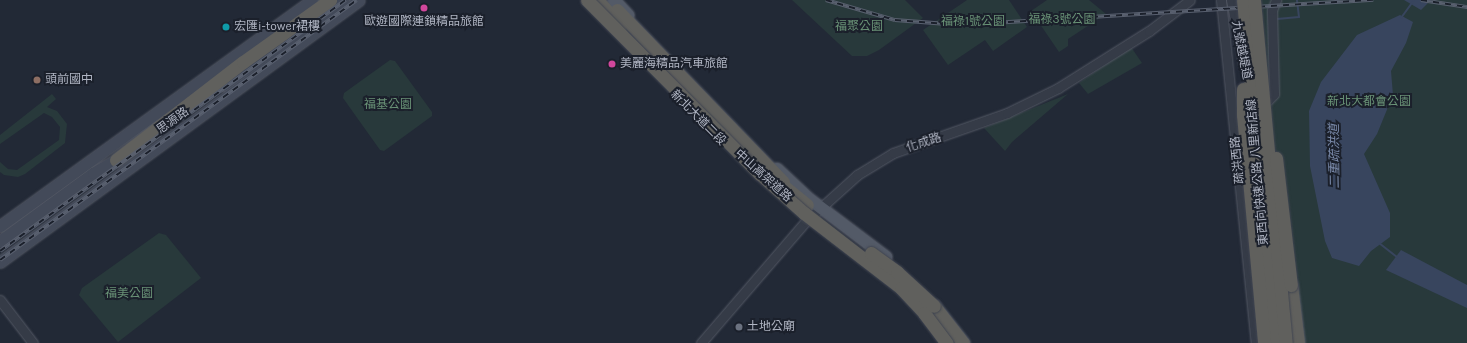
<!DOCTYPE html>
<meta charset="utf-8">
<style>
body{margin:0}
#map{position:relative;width:1467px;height:343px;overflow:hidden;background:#222936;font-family:Karla,"Noto Sans TC",sans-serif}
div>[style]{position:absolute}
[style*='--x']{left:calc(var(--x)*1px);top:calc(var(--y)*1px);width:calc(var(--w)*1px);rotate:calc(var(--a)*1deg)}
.green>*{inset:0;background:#28393b}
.water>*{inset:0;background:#38455e}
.stream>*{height:2px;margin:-1px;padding:0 1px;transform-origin:1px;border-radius:1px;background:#38455e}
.roads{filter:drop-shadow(0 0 1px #535864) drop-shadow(0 0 1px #535864)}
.tertiary>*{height:9px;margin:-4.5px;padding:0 4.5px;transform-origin:4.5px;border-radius:4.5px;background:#353b47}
.secondary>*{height:11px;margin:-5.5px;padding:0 5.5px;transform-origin:5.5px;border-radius:5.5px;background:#434a59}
.primary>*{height:12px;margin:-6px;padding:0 6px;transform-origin:6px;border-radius:6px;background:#535a67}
.trunk>*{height:13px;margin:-6.5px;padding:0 6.5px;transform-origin:6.5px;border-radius:6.5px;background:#60605d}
.rail>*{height:3.5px;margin-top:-1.75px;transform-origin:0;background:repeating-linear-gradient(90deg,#1b202b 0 6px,#59606f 0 12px);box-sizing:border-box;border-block:1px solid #59606f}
.bridges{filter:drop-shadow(0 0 1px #404551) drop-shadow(0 0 1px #404551)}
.trunk-bridge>*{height:13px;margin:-6.5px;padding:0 6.5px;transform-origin:6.5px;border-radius:6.5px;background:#60605d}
.dots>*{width:11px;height:11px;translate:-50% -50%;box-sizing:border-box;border:2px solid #1b202b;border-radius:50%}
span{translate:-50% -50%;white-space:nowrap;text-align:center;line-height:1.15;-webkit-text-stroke:4px #1b202b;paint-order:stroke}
.park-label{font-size:12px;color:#699276}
.poi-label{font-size:12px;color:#b0b5c3}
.left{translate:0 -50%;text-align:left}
.street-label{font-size:12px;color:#b0b5c3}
.water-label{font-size:13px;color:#7a8aaa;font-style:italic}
</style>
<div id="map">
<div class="green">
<div style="clip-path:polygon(792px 0,905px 0,923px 18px,879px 50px,867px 56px,852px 56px)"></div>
<div style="clip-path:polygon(967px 0,1009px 0,1027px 27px,993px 51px,985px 40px,948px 65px,923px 30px)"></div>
<div style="clip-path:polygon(1047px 0,1089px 0,1106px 14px,1068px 39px,1068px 46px,1059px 52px,1031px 11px)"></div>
<div style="clip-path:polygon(1258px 0,1467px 0,1467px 343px,1295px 343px)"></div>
<div style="clip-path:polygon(1131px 47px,1142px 63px,1088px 94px,1079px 83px)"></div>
<div style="clip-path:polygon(390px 60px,395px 61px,432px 112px,432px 116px,384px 151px,380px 150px,343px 98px,344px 93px)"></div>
<div style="clip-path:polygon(52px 94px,56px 99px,47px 107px,57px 111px,67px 124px,65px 143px,25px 174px,18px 177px,4px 175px,0 172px,0 162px,8px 169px,17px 170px,59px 140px,60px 127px,52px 117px,44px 113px,0 144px,0 135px)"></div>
<div style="clip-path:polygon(1068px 94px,1012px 142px,1005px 151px,984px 128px)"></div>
<div style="clip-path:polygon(159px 233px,166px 235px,201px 278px,118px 342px,79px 295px,82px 288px)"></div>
</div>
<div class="water">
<div style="clip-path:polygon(1404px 0,1431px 0,1421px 10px)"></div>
<div style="clip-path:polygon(1400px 15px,1413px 22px,1406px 43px,1391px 71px,1393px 95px,1377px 134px,1364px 154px,1390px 213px,1390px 237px,1371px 251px,1359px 266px,1332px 258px,1325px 241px,1310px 166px,1309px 111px,1321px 82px,1357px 35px)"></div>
<div style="clip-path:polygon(1401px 250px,1467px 285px,1467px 308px,1386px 270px)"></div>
</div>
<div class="stream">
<div style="--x:1401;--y:18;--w:22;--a:-54"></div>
<div style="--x:1277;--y:19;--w:22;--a:-5"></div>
<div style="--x:1299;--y:17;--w:17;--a:-97"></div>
<div style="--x:1379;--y:243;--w:24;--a:38"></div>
</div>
<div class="roads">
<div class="tertiary">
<div style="--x:1221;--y:0;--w:345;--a:84.2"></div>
<div style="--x:1231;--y:0;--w:67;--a:78.9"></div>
<div style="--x:1259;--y:101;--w:9;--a:-6"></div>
<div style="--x:1268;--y:100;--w:8;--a:-45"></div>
<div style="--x:1274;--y:94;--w:84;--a:-91.4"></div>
<div style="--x:1272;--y:10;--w:11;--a:-68"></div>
<div style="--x:0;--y:300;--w:54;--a:52.5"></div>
<div style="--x:701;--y:343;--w:161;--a:-49.3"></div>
<div style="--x:806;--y:221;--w:69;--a:-42"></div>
<div style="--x:857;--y:175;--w:42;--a:-31.4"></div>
<div style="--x:893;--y:153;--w:121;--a:-19.3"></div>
<div style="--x:1007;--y:113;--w:57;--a:-26.1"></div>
<div style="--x:1058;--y:88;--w:107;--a:-32.1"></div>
<div style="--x:1149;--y:31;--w:51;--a:-37.1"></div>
</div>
<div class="secondary">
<div style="--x:223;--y:85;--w:147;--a:-35.3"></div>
<div style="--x:0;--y:226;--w:385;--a:-35.9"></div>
<div style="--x:0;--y:241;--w:115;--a:-36.2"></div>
<div style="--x:93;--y:173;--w:34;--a:-30"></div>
<div style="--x:0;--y:262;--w:444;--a:-36.1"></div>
</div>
<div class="primary">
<div style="--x:614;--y:0;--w:21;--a:47"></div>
<div style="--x:777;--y:169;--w:42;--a:43.1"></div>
<div style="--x:808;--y:198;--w:98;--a:37.1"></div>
</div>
<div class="trunk">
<div style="--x:597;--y:0;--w:34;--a:47"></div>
<div style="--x:617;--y:10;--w:239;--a:46"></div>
<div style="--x:116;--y:160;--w:160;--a:-37.7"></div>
<div style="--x:243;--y:62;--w:107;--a:-35.5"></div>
<div style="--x:775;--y:179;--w:41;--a:39.1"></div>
<div style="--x:1291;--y:285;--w:58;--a:83.1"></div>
<div style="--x:934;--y:306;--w:47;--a:51.9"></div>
</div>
</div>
<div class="rail">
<div style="--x:826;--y:0;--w:72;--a:16.2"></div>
<div style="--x:895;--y:20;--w:65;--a:4.4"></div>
<div style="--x:960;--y:25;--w:414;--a:-3.5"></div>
<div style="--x:1421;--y:0;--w:47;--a:8.7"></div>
<div style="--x:0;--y:251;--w:427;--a:-36"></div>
<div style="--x:0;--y:260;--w:441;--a:-36.1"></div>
</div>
<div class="bridges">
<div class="trunk-bridge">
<div style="--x:587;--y:0;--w:245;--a:45.2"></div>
<div style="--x:760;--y:174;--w:59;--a:41.6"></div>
<div style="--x:804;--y:213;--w:123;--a:37.7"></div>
<div style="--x:901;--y:288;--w:34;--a:47"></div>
<div style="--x:924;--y:313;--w:38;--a:53"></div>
<div style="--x:1243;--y:0;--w:344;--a:84.7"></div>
<div style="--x:1254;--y:0;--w:344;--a:84.7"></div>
<div style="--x:1243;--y:89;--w:26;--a:90"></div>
<div style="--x:1243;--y:115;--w:229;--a:84.7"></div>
<div style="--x:1276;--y:158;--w:128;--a:83.3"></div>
<div style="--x:871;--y:253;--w:32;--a:36"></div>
<div style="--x:897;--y:272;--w:50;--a:42.6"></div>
</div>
</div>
<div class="dots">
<div style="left:424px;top:8px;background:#d1479c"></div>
<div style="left:226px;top:27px;background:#0f9aa8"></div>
<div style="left:612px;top:64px;background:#d1479c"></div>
<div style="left:37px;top:80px;background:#8d6e63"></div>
<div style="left:739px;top:327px;background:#6b7280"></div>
</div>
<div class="park-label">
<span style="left:1062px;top:20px">福祿3號公園</span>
<span style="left:973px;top:22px">福祿1號公園</span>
<span style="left:859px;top:27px">福聚公園</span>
<span style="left:1369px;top:102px">新北大都會公園</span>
<span style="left:388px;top:105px">福基公園</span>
<span style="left:129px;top:294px">福美公園</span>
</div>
<div class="poi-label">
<span style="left:424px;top:22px">歐遊國際連鎖精品旅館</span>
<span class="left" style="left:234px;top:27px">宏匯i-tower裙樓</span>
<span class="left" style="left:620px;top:64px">美麗海精品汽車旅館</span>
<span class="left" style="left:45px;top:80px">頭前國中</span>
<span class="left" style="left:747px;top:327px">土地公廟</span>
</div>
<div class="street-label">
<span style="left:1241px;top:50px;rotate:79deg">九號越堤道</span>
<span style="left:698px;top:118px;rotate:45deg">新北大道二段</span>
<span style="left:173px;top:121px;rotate:-36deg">思源路</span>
<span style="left:924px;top:143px;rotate:-18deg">化成路</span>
<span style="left:1238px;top:160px;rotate:-96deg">疏洪西路</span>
<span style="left:1258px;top:172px;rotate:-95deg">東西向快速公路 八里新店線</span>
<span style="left:763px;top:176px;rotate:42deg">中山高架道路</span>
</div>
<div class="water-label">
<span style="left:1335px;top:156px;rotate:-91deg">二重疏洪道</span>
</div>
</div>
